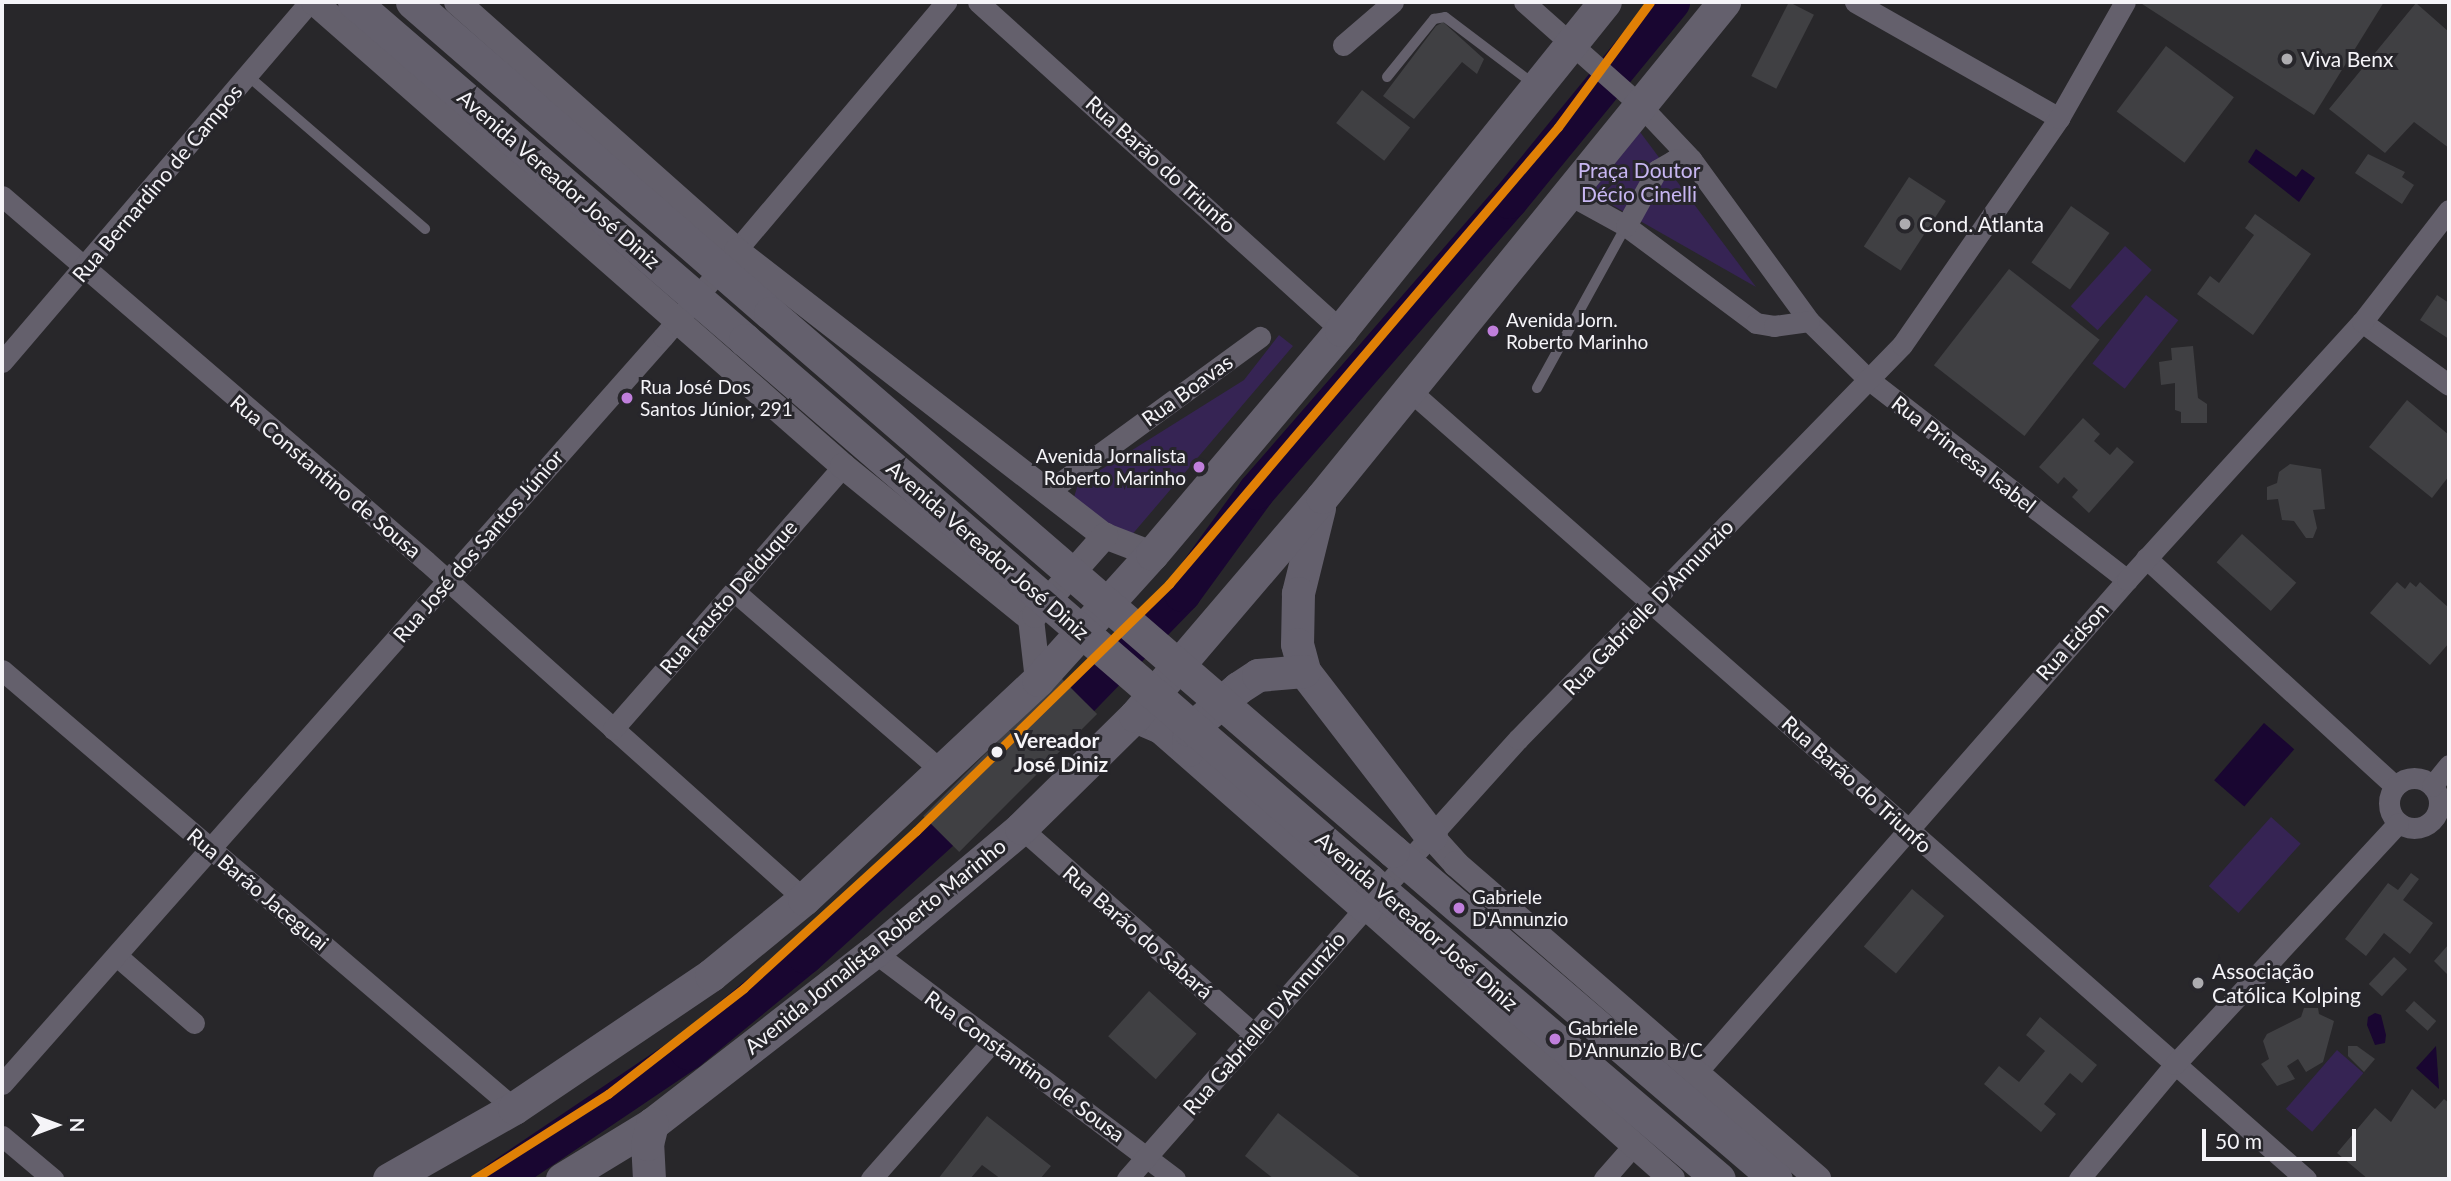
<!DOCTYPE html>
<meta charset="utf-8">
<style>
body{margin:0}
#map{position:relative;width:2451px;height:1181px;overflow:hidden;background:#28272a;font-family:Lato,sans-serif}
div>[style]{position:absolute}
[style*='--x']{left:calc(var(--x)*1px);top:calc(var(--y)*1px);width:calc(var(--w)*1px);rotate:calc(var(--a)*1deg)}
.green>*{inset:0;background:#362454;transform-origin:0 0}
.water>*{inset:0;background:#190631;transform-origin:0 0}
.river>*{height:37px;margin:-18.5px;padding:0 18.5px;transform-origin:18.5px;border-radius:18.5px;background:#190631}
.building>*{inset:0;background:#404043;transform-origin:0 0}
.service>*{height:10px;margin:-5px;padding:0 5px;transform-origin:5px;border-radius:5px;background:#64606c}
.minor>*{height:21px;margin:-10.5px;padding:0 10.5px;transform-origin:10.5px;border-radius:10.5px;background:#64606c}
.minor>.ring{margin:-10.5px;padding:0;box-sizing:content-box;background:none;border:21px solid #64606c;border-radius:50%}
.tertiary>*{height:26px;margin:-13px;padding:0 13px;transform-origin:13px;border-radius:13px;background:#64606c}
.primary>*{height:33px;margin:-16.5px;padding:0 16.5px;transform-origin:16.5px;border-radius:16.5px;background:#64606d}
.primary-bridge>*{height:33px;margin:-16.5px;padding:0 16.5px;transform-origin:16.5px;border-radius:16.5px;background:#64606d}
.metro-1>*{height:9px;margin:-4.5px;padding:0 4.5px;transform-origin:4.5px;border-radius:4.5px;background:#e08006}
.dots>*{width:19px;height:19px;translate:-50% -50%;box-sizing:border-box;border:4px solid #27262b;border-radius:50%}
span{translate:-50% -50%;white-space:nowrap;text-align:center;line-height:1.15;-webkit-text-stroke:6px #27262b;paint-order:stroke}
.bus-label{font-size:19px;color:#f5f4f8}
.left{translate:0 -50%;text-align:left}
.right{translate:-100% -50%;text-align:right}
.poi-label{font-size:21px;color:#f5f4f8}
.street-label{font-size:21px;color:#f5f4f8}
.park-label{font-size:21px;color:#c8b7f2}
.stop-label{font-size:21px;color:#f5f4f8;font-weight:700}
.frame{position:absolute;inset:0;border:4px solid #f5f4f8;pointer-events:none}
.north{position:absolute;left:21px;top:1090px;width:70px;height:70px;-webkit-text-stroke:5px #27262b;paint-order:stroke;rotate:90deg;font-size:19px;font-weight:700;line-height:28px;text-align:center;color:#f5f4f8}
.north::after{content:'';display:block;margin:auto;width:24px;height:32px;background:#f5f4f8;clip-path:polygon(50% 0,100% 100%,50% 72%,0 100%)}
.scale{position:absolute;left:2202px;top:1129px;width:154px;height:32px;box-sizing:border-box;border:4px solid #f5f4f8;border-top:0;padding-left:9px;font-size:21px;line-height:24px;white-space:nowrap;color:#f5f4f8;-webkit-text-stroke:5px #27262b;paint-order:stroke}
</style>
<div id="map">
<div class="green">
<div style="clip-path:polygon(1640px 132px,1756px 287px,1591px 193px)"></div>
<div style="left:2125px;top:246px;width:36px;height:81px;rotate:42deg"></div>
<div style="left:2146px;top:295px;width:41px;height:87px;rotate:38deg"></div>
<div style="clip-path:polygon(1279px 335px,1293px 346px,1130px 537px,1072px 504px,1078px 484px,1244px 380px)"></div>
<div style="left:2271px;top:817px;width:40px;height:93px;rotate:42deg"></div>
<div style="left:2337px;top:1050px;width:35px;height:78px;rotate:41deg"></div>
</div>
<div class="water">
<div style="clip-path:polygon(2256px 149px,2296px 177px,2302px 169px,2315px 178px,2299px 202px,2248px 162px)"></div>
<div style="left:2264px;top:723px;width:40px;height:76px;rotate:41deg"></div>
<div style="clip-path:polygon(2375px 1013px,2381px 1015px,2386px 1035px,2385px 1043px,2375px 1045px,2367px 1025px,2368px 1017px)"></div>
<div style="clip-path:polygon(2436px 1046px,2439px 1089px,2416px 1068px)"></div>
</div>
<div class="river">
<div style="--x:1046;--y:733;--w:195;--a:-45.8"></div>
<div style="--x:1182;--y:593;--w:126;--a:-54"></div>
<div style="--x:1256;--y:491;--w:386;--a:-49"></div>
<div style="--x:1509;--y:200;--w:256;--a:-50.7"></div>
<div style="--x:498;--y:1179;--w:229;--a:-34"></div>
<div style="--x:688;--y:1051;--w:151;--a:-39.4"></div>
<div style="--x:805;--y:955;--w:231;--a:-42.4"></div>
</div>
<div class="building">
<div style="left:1789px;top:2px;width:28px;height:83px;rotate:27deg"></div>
<div style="clip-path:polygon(2139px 2px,2384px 2px,2314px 115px)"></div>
<div style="clip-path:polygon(2416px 3px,2449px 32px,2449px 148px,2414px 122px,2385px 153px,2329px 109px)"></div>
<div style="clip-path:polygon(1443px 22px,1484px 59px,1477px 74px,1462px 62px,1414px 119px,1383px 96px,1436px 26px)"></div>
<div style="left:2166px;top:46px;width:85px;height:82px;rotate:37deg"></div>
<div style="left:1362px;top:90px;width:61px;height:42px;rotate:38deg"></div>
<div style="clip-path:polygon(2368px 154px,2405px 172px,2402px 177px,2414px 185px,2402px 204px,2355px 173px)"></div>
<div style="left:1909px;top:177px;width:44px;height:83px;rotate:33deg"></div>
<div style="left:2071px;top:206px;width:47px;height:69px;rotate:35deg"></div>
<div style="clip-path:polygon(2255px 214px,2311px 254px,2253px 335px,2197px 294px,2210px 276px,2219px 283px,2254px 235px,2245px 228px)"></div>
<div style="left:2009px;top:269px;width:115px;height:122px;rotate:38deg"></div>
<div style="clip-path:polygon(2437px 295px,2449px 303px,2449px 339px,2420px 320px)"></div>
<div style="clip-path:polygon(2193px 346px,2198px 398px,2207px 404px,2207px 423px,2181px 423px,2181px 412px,2175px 410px,2175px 383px,2161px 385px,2159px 362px,2172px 360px,2171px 348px)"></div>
<div style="clip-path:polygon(2407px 400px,2449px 435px,2449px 476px,2432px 498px,2369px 447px)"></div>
<div style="clip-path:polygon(2083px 418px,2100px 434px,2094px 441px,2110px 455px,2117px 447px,2134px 462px,2089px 513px,2072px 497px,2078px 490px,2064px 477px,2058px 484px,2039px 467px)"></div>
<div style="clip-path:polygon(2290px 464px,2321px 469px,2325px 509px,2313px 510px,2317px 528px,2313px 538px,2306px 538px,2294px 521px,2282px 520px,2278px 499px,2267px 500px,2267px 487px,2277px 483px,2279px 472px)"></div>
<div style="left:2242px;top:534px;width:73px;height:38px;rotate:42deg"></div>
<div style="clip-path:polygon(2397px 582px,2405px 589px,2410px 582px,2416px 587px,2420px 582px,2449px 608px,2449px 643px,2430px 665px,2370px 613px)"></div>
<div style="left:1061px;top:678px;width:51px;height:195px;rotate:45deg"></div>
<div style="clip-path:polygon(2411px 873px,2419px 879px,2403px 900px,2433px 923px,2410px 954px,2384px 933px,2366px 956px,2345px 939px,2388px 883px,2398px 890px)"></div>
<div style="left:1912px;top:889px;width:42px;height:75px;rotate:40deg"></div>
<div style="clip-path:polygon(2449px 944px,2449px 976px,2434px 961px)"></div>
<div style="left:2394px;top:957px;width:18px;height:37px;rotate:43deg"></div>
<div style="left:1149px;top:991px;width:64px;height:61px;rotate:42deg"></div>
<div style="left:2414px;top:1001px;width:30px;height:13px;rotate:42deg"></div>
<div style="clip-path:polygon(2304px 1008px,2318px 1008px,2319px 1014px,2334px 1021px,2323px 1062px,2306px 1072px,2298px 1059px,2287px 1066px,2295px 1079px,2277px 1086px,2261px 1064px,2269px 1059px,2263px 1041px,2267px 1034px,2301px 1017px)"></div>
<div style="clip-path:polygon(2040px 1017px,2097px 1065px,2082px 1083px,2070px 1073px,2044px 1104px,2056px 1114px,2041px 1132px,1984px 1084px,1999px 1066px,2019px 1082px,2045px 1051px,2026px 1035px)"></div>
<div style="clip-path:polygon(2348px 1046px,2357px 1046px,2375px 1059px,2364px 1072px,2348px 1056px)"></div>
<div style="clip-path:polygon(2412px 1089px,2435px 1109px,2444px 1099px,2449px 1103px,2449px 1179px,2368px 1179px,2337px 1153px,2375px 1108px,2391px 1122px)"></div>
<div style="clip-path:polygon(1278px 1113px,1362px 1179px,1274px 1179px,1245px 1156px)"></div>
<div style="clip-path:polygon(987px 1116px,1051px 1166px,1040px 1179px,1001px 1179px,982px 1165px,970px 1179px,938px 1179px)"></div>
</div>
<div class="service">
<div style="--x:248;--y:76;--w:234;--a:40.8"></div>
<div style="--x:1387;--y:77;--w:75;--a:-51"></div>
<div style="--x:1434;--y:19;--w:11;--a:-10"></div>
<div style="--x:1445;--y:17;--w:113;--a:37.1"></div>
<div style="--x:1537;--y:388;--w:185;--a:-61.2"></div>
</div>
<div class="minor">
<div style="--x:978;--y:2;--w:489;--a:42.1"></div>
<div style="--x:1524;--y:2;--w:154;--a:41.6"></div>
<div style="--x:1639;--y:104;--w:76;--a:46.6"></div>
<div style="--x:1691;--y:159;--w:200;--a:53.9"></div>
<div style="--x:1809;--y:321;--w:83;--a:44.5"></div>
<div style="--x:1868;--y:379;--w:328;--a:37.8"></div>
<div style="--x:1855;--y:2;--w:235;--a:29.6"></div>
<div style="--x:1343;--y:45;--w:66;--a:-40.7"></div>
<div style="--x:1568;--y:194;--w:66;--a:28.9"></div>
<div style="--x:1626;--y:226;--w:162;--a:36.7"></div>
<div style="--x:1756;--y:323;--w:18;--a:9"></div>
<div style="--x:1774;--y:326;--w:35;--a:-8"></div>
<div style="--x:2;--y:196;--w:559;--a:40.72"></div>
<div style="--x:426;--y:561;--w:507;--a:41.8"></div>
<div style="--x:1626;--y:226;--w:64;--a:-61"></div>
<div style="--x:1657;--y:170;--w:20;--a:-30"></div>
<div style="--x:1674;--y:160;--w:17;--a:-3"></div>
<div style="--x:2362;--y:322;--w:107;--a:35.9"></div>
<div style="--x:2;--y:362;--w:474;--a:-49.5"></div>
<div style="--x:1408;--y:389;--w:1196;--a:41.34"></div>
<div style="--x:1046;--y:493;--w:265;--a:-36.1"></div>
<div style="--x:2146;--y:558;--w:338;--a:42.5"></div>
<div style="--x:734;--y:591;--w:276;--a:40.9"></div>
<div style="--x:2;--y:670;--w:674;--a:40.55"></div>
<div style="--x:613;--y:729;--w:349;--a:-48.8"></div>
<div class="ring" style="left:2389px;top:778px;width:29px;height:29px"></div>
<div style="--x:2432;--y:786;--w:27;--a:-51"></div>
<div style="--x:1021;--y:828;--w:312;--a:41.5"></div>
<div style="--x:1381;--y:891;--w:205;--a:-48"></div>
<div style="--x:1518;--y:739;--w:550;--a:-45.74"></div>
<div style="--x:1902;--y:345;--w:276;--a:-55.3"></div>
<div style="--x:2059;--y:118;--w:133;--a:-60.4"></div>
<div style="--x:874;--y:952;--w:377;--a:37"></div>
<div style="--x:117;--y:956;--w:102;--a:41"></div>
<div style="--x:1695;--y:1074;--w:656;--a:-48.83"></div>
<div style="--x:2127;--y:580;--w:349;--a:-47.7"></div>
<div style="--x:2362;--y:322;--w:142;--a:-52.2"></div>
<div style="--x:2;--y:1084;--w:997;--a:-48.5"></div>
<div style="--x:663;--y:337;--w:439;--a:-49.8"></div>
<div style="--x:2;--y:1136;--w:67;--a:40.1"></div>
<div style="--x:871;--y:1179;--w:180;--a:-48.6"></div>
<div style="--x:1127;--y:1179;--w:362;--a:-48.7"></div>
<div style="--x:1604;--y:1179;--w:44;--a:-48.7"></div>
<div style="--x:2079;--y:1179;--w:150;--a:-50.1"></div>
<div style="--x:2175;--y:1064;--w:328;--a:-47.2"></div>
</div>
<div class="tertiary">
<div style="--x:314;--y:2;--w:704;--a:41.25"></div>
<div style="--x:843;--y:466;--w:242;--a:39.1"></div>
<div style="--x:1031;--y:619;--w:61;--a:83.5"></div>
<div style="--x:457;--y:2;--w:375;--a:41.6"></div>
<div style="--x:737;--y:251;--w:465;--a:37.8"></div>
<div style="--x:1105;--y:536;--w:50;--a:21"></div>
<div style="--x:1035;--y:615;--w:106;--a:-48.5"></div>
<div style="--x:1431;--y:836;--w:38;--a:48"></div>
<div style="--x:1456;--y:864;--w:480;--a:41"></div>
<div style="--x:1378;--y:894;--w:18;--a:133"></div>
<div style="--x:1366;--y:907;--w:409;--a:41.6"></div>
</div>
<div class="primary">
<div style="--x:354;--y:2;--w:517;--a:40.84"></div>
<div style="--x:412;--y:2;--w:474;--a:41"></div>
<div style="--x:1319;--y:508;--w:88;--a:103.9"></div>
<div style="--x:1298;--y:593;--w:51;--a:91.1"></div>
<div style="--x:1297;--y:644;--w:28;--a:75"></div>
<div style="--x:1304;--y:671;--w:208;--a:52.4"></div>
<div style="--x:1135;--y:716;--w:28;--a:23"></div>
<div style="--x:1161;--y:727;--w:273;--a:41.3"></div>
<div style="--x:1188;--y:750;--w:20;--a:-87"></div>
<div style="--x:1189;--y:730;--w:65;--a:-40.6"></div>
<div style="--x:1238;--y:688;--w:24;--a:-33"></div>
<div style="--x:1258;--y:675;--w:46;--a:-5"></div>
<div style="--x:1393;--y:851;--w:504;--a:40.58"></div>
<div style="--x:1369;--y:880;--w:460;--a:40.5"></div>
<div style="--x:389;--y:1179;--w:144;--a:-29.6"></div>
<div style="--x:514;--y:1108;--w:238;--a:-34"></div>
<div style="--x:711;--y:975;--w:120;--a:-39.3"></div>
<div style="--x:804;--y:899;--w:320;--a:-43.1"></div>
<div style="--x:1038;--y:680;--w:170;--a:-47.9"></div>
<div style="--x:1152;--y:554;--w:293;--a:-49.8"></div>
<div style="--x:1341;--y:330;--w:421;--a:-51.2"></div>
<div style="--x:562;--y:1179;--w:105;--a:-31.4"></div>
<div style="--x:652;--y:1124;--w:281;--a:-37.8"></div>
<div style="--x:874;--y:952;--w:192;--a:-40.1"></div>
<div style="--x:1021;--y:828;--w:160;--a:-44.5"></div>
<div style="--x:1135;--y:716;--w:288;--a:-49.5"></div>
<div style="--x:1322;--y:497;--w:638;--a:-50.92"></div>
<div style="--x:649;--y:1179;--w:35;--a:-93"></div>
<div style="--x:647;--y:1144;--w:21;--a:-76"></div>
</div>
<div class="primary-bridge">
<div style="--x:770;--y:313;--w:823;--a:40.81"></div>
<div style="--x:745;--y:340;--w:825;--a:40.87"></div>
</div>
<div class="metro-1">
<div style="--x:474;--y:1179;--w:159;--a:-32.4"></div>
<div style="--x:608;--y:1094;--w:172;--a:-37.9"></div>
<div style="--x:744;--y:988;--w:233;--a:-42.4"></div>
<div style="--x:916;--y:831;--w:354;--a:-44.3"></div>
<div style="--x:1169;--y:584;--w:600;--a:-49.6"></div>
<div style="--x:1558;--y:127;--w:155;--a:-53.6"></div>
</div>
<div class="dots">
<div style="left:2287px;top:59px;background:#adacb0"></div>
<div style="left:1905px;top:224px;background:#adacb0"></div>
<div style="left:1493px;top:331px;background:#c07fdc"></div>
<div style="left:627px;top:398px;background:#c07fdc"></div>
<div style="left:1199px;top:467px;background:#c07fdc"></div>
<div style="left:997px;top:752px;background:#f5f4f8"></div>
<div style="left:1459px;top:908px;background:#c07fdc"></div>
<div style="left:2198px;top:983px;background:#adacb0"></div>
<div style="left:1555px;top:1039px;background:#c07fdc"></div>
</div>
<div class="bus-label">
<span class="left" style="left:1506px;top:331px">Avenida Jorn.<br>Roberto Marinho</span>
<span class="left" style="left:640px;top:398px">Rua José Dos<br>Santos Júnior, 291</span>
<span class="right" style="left:1186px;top:467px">Avenida Jornalista<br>Roberto Marinho</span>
<span class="left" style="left:1472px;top:908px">Gabriele<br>D'Annunzio</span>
<span class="left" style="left:1568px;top:1039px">Gabriele<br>D'Annunzio B/C</span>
</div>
<div class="poi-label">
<span class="left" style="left:2301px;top:59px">Viva Benx</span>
<span class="left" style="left:1919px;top:224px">Cond. Atlanta</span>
<span class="left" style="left:2212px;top:983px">Associação<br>Católica Kolping</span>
</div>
<div class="street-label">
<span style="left:1161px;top:164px;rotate:42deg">Rua Barão do Triunfo</span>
<span style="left:559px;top:179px;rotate:41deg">Avenida Vereador José Diniz</span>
<span style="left:157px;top:183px;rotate:-50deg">Rua Bernardino de Campos</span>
<span style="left:1187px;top:390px;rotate:-36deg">Rua Boavas</span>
<span style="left:1964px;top:454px;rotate:38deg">Rua Princesa Isabel</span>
<span style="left:326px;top:476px;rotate:40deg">Rua Constantino de Sousa</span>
<span style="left:478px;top:546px;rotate:-49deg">Rua José dos Santos Júnior</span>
<span style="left:988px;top:550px;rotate:41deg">Avenida Vereador José Diniz</span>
<span style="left:728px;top:597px;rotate:-49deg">Rua Fausto Delduque</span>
<span style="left:1648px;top:607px;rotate:-46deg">Rua Gabrielle D'Annunzio</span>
<span style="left:2072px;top:641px;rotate:-48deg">Rua Edson</span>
<span style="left:1857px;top:784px;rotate:42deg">Rua Barão do Triunfo</span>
<span style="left:258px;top:889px;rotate:40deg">Rua Barão Jaceguai</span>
<span style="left:1417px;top:921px;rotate:41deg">Avenida Vereador José Diniz</span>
<span style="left:1138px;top:932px;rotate:41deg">Rua Barão do Sabará</span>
<span style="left:875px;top:946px;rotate:-39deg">Avenida Jornalista Roberto Marinho</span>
<span style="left:1264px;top:1023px;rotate:-49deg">Rua Gabrielle D'Annunzio</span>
<span style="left:1025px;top:1066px;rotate:36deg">Rua Constantino de Sousa</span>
</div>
<div class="park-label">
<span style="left:1639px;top:182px">Praça Doutor<br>Décio Cinelli</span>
</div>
<div class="stop-label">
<span class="left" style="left:1014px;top:752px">Vereador<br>José Diniz</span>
</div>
<div class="frame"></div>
<div class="north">N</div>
<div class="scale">50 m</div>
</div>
